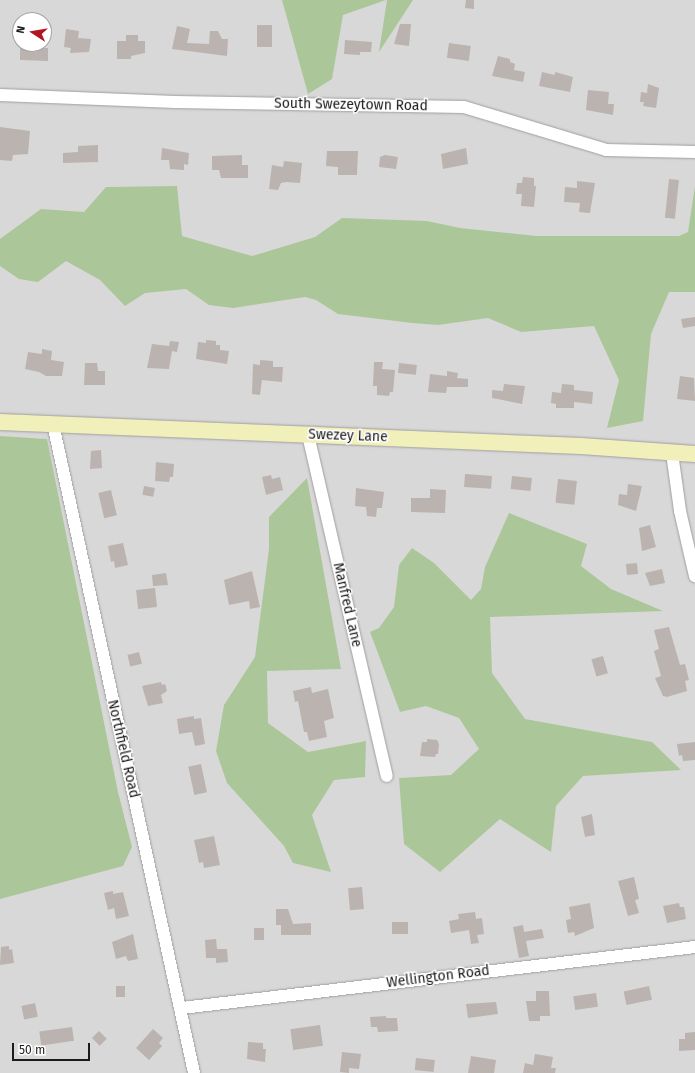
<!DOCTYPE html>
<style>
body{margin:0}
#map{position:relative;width:695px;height:1073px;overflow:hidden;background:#ece7e2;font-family:"Fira Sans",sans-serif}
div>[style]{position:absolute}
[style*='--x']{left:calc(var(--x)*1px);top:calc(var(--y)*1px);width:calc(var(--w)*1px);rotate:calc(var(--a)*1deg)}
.residential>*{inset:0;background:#d9d8d8}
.forest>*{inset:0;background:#abc79a}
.building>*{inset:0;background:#bbb3af;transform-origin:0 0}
.roads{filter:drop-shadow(0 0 1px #9f9f9f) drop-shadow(0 0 1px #9f9f9f)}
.street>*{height:12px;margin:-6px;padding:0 6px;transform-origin:6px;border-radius:6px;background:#fff}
.secondary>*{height:16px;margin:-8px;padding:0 8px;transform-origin:8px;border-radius:8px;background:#f2f0ba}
span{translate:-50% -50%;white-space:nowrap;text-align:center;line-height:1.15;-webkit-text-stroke:3px #fff;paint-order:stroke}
.street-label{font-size:14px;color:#1b1b1b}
.north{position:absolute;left:12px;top:12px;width:40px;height:40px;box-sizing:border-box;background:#fff;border:1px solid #a4a4a4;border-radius:50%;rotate:282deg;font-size:11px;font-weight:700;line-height:16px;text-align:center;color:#1b1b1b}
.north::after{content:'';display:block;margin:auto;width:14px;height:18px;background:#b21421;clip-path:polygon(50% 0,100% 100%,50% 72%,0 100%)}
.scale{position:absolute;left:12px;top:1043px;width:78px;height:18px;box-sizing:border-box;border:2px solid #1b1b1b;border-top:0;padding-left:5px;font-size:12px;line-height:14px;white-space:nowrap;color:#1b1b1b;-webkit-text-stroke:3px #fff;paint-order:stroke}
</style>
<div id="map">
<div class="residential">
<div style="clip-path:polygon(evenodd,0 0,695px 0,695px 1073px,0 1073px,0 0,20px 20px,44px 20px,44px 44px,20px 44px,20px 20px)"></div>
</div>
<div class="forest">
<div style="clip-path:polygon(282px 0,386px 0,343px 15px,332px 79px,308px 94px)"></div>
<div style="clip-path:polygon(387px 0,413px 0,379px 52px)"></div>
<div style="clip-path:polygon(177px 186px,182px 236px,252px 256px,315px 237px,342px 218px,427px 221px,460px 228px,537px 236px,679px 236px,688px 232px,695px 186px,695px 292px,669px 292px,651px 334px,643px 421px,607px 428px,619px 380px,594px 326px,521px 332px,488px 318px,438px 325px,412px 323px,338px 314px,316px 300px,305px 297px,233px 308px,209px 305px,186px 289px,145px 293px,125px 306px,100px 280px,66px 261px,38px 282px,19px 279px,0 266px,0 239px,41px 209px,84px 212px,106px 187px)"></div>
<div style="clip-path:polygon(0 436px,47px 439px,118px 792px,132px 847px,123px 866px,0 899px)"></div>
<div style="clip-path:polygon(307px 478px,341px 669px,267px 671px,268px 723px,308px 752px,366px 741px,365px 777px,334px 780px,312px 815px,331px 872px,293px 863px,284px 846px,227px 783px,216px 751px,224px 705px,255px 657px,269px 549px,269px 517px)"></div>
<div style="clip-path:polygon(509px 513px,587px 544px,581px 566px,611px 589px,663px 611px,490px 617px,492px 673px,525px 719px,652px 742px,681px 770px,583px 776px,556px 806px,551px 852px,500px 819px,440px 872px,404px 844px,399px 778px,451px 775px,479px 749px,459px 718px,426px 706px,400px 712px,370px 632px,379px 628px,394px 607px,399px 565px,412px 548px,434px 563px,471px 600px,481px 589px,485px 567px)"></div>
</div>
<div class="building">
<div style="clip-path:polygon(466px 0,474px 0,474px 9px,465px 8px)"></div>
<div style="clip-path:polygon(400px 24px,411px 24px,409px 46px,394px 44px)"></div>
<div style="left:257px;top:25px;width:15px;height:22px"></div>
<div style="clip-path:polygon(177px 26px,190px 29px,187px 43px,209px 44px,210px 31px,218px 31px,222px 39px,228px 39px,227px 56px,172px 49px)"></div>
<div style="clip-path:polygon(66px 29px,79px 31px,78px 38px,91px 39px,89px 52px,70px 53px,71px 48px,64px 47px)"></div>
<div style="clip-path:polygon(126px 35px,138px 35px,138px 41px,145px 41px,145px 53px,131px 56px,131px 59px,117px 59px,117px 41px,126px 41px)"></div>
<div style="clip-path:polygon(345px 40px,372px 42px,371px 52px,360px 52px,360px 55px,344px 54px)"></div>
<div style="left:449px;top:43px;width:22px;height:15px;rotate:8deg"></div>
<div style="clip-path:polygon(26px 47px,48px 48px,48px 61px,20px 60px,20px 48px)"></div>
<div style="clip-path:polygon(498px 56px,510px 59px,510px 62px,515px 64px,514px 70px,525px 72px,523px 82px,492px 76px)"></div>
<div style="clip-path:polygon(542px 72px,555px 75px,555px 72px,573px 77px,570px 92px,539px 86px)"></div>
<div style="clip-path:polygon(648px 84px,659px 88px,656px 108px,643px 106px,644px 102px,640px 102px,641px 92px,647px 93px)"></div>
<div style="clip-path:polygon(588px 90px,609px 92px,608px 104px,614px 104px,613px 115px,586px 110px)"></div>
<div style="clip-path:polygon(0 127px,30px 131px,28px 154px,13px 155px,12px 161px,0 160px)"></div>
<div style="clip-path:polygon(98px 145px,98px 162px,63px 163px,63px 153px,78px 152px,78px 146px)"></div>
<div style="clip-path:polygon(162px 148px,189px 153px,188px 165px,184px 164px,184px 170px,170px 169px,169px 160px,161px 160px)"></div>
<div style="clip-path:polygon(466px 148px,468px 164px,443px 169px,441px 154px)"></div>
<div style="clip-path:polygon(327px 151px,358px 151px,357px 175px,338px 175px,338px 167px,326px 166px)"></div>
<div style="clip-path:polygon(242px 155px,242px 165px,248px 165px,248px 178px,221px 178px,219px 170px,212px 170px,212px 156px)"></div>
<div style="clip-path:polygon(385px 155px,398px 157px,396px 169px,379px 167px,380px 157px)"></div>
<div style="clip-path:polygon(284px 161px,302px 163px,300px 183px,286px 182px,281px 183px,278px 190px,269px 189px,272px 165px,283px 167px)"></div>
<div style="clip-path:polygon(523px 177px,534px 178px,534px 186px,536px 186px,534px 207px,521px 206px,522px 194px,516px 194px,517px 183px,522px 183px)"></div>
<div style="left:669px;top:179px;width:10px;height:39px;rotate:6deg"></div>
<div style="clip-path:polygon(577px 181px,595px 183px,590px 213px,579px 212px,580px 203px,564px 202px,565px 187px,577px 188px)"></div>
<div style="clip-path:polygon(695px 317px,695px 326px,683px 328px,681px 319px)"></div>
<div style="clip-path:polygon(206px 340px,216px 341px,216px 345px,220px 345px,220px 350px,229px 351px,227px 364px,196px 359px,198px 342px,206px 343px)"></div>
<div style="clip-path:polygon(170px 341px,179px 342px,177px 352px,172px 351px,169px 369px,147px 368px,152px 344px,169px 346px)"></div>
<div style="clip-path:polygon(42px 349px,52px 351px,51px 360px,64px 362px,62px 376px,46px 376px,39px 372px,25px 369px,28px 352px,42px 354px)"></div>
<div style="clip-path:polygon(260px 360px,273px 361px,273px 367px,283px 367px,282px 382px,262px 380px,260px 395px,252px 394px,253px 364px,260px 365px)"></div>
<div style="clip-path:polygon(374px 362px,383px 362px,382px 369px,395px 370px,393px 392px,390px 392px,389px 396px,377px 395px,377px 386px,373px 386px)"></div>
<div style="clip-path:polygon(85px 363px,97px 363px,98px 371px,105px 371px,105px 385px,84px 385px)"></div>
<div style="left:399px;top:363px;width:18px;height:10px;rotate:6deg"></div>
<div style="clip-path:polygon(447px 371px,458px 373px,457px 378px,468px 379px,468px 387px,447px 387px,446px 393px,428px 392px,430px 374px,447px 376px)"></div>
<div style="clip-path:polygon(680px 376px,694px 378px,695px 401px,677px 399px)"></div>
<div style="clip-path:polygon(504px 384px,525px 386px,522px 404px,492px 398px,492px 390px,503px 391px)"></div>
<div style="clip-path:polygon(562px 384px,574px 385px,574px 390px,593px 392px,592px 404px,574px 402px,574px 408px,556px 408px,556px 404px,551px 403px,552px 392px,561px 393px)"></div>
<div style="clip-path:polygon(101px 450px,102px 468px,90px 469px,91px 451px)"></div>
<div style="clip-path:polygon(156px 462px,174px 464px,173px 477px,170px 477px,169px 482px,155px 481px)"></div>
<div style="left:465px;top:474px;width:27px;height:13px;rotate:4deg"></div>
<div style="clip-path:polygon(271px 475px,272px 479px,280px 477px,283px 490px,266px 495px,262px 477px)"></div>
<div style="left:512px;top:476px;width:20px;height:13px;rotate:6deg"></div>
<div style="left:558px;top:479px;width:19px;height:24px;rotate:6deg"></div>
<div style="clip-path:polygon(628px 484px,642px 486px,636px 511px,618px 505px,619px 494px,627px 495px)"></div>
<div style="left:144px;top:486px;width:11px;height:9px;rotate:10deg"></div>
<div style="clip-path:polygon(356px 488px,384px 492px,382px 508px,377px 508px,376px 517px,367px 516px,366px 507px,355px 506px)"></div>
<div style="clip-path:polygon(430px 489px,446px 490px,445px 513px,411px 512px,411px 498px,430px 498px)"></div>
<div style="left:111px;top:490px;width:26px;height:13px;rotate:77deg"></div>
<div style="clip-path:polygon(650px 525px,656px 547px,642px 551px,639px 528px)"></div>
<div style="clip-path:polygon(123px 543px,128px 565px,115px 568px,114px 561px,111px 562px,108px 546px)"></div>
<div style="left:637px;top:563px;width:11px;height:11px;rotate:85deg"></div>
<div style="clip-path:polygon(662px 569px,665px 583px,650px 586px,645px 573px)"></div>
<div style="clip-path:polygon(252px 571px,260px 607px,250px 609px,249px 601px,229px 605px,224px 580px)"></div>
<div style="clip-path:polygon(166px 573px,168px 585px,153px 586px,152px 575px)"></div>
<div style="left:155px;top:588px;width:19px;height:19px;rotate:84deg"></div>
<div style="clip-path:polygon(669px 627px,680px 665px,685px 664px,689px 680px,685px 681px,687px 691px,667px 697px,663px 696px,655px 678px,661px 676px,654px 651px,659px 649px,654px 630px)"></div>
<div style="left:139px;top:652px;width:12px;height:12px;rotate:76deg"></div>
<div style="left:603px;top:656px;width:18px;height:12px;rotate:74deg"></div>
<div style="clip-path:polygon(161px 682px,162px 685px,165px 684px,167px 691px,161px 695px,163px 703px,148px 706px,142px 686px)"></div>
<div style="clip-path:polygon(311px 687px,312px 693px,328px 689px,334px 718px,324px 721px,327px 737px,309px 741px,307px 732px,304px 732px,298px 701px,295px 702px,293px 691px)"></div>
<div style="clip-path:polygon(194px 716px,194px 719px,201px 718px,205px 744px,195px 746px,192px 732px,179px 734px,177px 719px)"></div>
<div style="clip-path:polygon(427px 739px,437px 740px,439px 744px,438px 754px,436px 754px,435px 757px,420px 756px,422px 742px,427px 742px)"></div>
<div style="clip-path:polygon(695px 742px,695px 760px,683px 761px,682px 755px,679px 756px,677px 744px)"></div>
<div style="left:201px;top:764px;width:29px;height:13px;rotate:78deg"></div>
<div style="clip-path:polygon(592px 814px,595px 835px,585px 837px,581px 817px)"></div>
<div style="clip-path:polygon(214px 836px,220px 865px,204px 868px,203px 862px,199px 863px,194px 840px)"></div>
<div style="clip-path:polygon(634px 877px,639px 899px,635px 900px,639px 913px,628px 916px,618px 881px)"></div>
<div style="left:362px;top:887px;width:22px;height:14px;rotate:85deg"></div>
<div style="clip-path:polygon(113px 891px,113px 894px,123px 892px,129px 916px,116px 919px,114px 908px,108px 910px,104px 893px)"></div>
<div style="clip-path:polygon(590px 903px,594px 928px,575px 936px,574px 932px,568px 933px,566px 920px,571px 919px,569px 907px)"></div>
<div style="clip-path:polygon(679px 903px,680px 907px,684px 907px,686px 919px,667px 923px,663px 906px)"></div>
<div style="clip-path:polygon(276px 909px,288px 909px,293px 924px,311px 923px,311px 935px,281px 935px,281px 925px,276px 925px)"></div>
<div style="clip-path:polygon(475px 912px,476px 919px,482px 918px,484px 934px,477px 935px,479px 943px,471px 944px,469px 930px,451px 933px,449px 921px,459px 919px,458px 914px)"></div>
<div style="left:408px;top:922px;width:12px;height:16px;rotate:90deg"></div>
<div style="clip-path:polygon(523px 925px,524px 932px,542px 929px,544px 938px,526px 941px,529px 956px,519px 958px,513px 927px)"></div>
<div style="left:254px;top:928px;width:10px;height:12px"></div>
<div style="clip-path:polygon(133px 934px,138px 959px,128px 961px,126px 956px,116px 959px,112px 942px)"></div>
<div style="clip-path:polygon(216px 939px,217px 949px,227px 949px,228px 962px,216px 963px,216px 958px,206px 958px,205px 940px)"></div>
<div style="clip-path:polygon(9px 946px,9px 950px,12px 949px,14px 963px,0 965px,1px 947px)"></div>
<div style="left:116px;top:986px;width:9px;height:11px"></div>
<div style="left:649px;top:986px;width:14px;height:26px;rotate:78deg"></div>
<div style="clip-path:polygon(536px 991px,549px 991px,550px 1016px,540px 1016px,540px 1021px,529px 1021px,526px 1001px,536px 1001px)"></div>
<div style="left:596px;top:993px;width:14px;height:23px;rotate:82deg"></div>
<div style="clip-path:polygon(496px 1002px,498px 1014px,468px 1018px,466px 1004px)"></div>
<div style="left:35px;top:1003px;width:14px;height:14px;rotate:78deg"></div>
<div style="clip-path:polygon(386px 1016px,386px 1018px,397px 1018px,398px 1031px,378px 1032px,377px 1027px,371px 1027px,370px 1017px)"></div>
<div style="left:320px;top:1025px;width:21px;height:30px;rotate:82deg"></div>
<div style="left:72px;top:1027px;width:14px;height:33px;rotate:82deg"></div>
<div style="clip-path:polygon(153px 1029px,163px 1038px,159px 1043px,162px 1046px,149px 1060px,136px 1048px)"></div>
<div style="left:99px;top:1031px;width:11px;height:10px;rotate:45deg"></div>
<div style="clip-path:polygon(695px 1032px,695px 1050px,679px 1051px,679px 1039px,685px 1039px,685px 1033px)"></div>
<div style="clip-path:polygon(248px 1042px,263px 1043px,263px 1049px,266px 1049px,265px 1062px,247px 1059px)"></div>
<div style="clip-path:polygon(342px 1052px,361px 1054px,359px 1069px,349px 1068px,349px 1073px,340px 1072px)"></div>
<div style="clip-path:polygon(535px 1054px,553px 1057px,551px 1068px,556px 1068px,555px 1073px,523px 1073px,525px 1063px,533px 1065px)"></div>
<div style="clip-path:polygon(471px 1056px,496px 1060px,494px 1073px,468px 1073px)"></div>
<div style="left:416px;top:1058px;width:19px;height:12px;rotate:6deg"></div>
</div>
<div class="roads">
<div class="street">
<div style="--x:0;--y:95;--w:175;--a:2.3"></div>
<div style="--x:175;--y:102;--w:289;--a:1"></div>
<div style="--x:464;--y:107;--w:148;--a:16.8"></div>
<div style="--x:606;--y:150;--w:89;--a:1.3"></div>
<div style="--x:53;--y:424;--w:664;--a:77.74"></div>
<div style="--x:308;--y:435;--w:350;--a:77"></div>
<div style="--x:672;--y:453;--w:59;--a:82.1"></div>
<div style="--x:680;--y:511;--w:67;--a:77"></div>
<div style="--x:182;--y:1008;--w:517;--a:-6.78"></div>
</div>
<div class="secondary">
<div style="--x:0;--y:422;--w:581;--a:2.37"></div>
<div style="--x:581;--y:446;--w:114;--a:4"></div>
</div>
</div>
<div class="street-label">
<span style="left:351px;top:105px;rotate:1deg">South Swezeytown Road</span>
<span style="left:348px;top:436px;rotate:2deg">Swezey Lane</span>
<span style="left:347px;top:605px;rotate:77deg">Manfred Lane</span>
<span style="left:123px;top:749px;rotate:77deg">Northfield Road</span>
<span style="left:438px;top:977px;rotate:-7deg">Wellington Road</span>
</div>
<div class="north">N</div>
<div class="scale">50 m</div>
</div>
